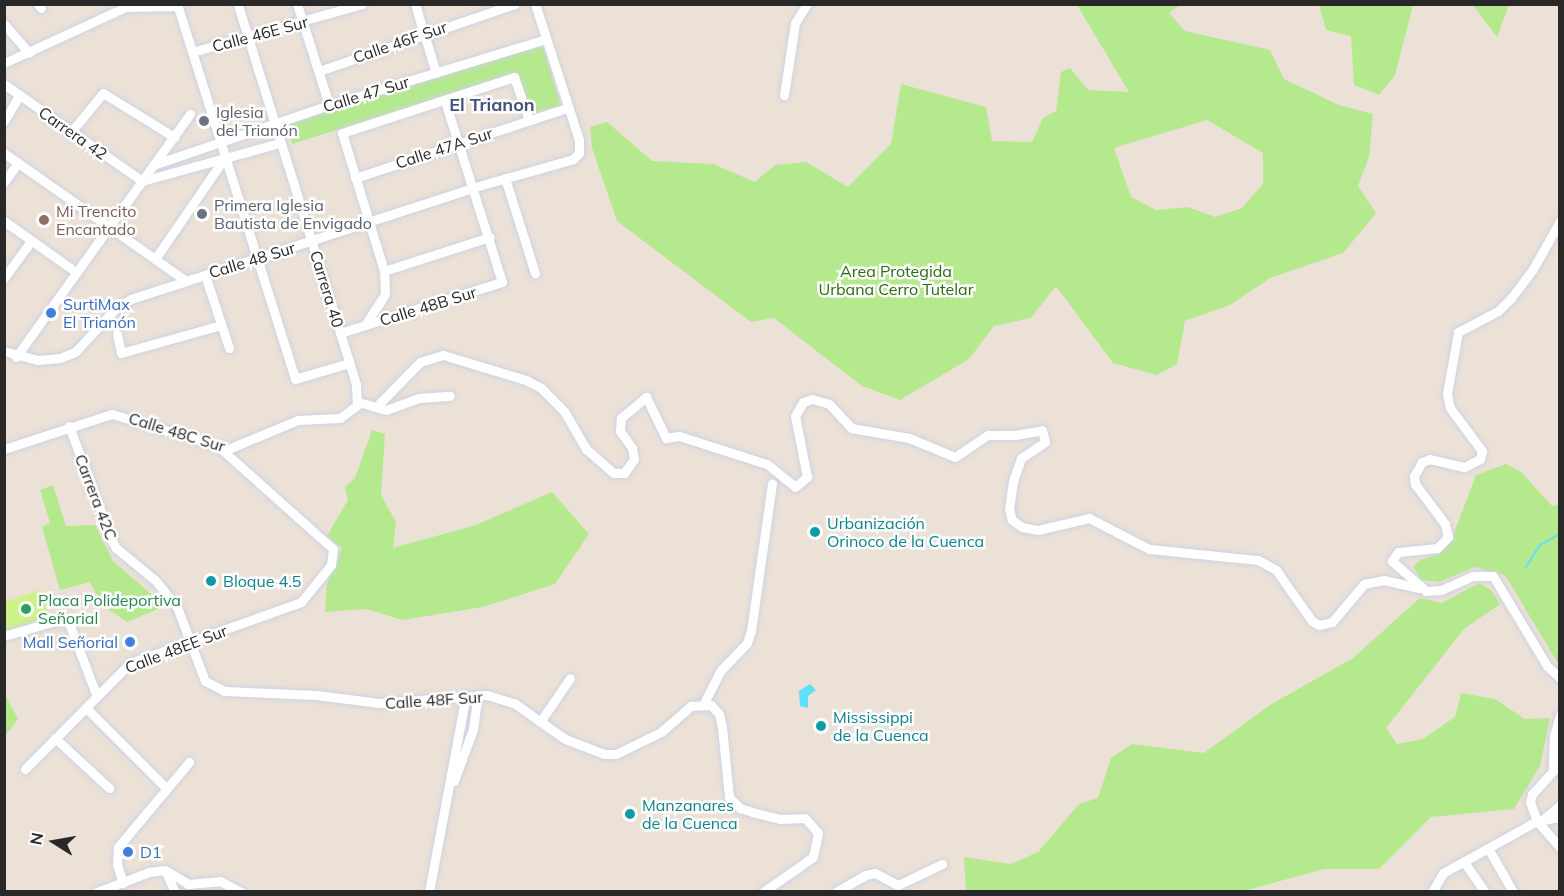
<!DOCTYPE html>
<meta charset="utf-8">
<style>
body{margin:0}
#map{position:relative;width:1564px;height:896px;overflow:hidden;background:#ece1d7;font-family:Mulish,sans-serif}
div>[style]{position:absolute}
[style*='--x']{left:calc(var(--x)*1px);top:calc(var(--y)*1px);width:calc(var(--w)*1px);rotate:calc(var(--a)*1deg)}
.green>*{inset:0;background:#b5e98d}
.pitch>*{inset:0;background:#cff288}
.water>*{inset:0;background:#5edffa}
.stream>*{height:2px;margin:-1px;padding:0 1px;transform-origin:1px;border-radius:1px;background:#5edffa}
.roads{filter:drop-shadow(0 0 2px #ccd3e3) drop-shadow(0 0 2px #ccd3e3)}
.street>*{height:9px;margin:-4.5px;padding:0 4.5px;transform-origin:4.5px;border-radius:4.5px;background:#fff}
.dots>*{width:16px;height:16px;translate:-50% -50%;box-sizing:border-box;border:3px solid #fff;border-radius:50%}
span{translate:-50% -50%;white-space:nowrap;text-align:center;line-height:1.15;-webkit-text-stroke:5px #fff;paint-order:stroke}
.street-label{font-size:16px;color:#282828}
.worship-label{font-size:16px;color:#5b616d}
.left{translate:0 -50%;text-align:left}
.education-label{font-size:16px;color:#785e54}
.park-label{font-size:16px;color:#2d6a12}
.shop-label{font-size:16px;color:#366cbe}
.right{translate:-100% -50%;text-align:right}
.culture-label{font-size:16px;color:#0d838f}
.leisure-label{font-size:16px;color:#27864d}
.neighbourhood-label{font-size:18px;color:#44537c;font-weight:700}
.frame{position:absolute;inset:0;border:6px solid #282828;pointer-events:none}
.north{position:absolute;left:24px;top:812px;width:60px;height:60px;-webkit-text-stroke:4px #fff;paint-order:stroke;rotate:281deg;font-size:16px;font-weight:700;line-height:24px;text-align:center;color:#282828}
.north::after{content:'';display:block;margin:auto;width:21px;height:27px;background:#282828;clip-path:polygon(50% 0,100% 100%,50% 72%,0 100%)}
</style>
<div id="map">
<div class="green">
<div style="clip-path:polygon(evenodd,1077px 5px,1180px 5px,1169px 13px,1185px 31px,1270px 50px,1284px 79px,1339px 105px,1373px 114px,1369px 157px,1358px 186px,1376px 213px,1343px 253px,1270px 278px,1230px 305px,1185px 321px,1177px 364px,1157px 375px,1113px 363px,1056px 286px,1031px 318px,994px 326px,969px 359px,900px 400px,862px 386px,774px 318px,751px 322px,617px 221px,592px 148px,590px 127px,607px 122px,652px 161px,713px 164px,755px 182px,775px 165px,806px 162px,848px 187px,891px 144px,901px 84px,986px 107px,992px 141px,1032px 142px,1043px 118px,1056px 111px,1061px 72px,1070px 68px,1088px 90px,1129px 92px,1077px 5px,1207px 120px,1263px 153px,1263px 184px,1242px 208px,1215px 217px,1188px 207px,1156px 210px,1131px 197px,1114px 148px,1207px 120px)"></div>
<div style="clip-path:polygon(1319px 5px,1413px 5px,1395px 75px,1379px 95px,1354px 85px,1351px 36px,1326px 30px)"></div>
<div style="clip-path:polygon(1473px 5px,1509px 5px,1497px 37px)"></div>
<div style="clip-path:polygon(542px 43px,561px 105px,530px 115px,515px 74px,292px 144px,286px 123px)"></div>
<div style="clip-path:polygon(372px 430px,385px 434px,381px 495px,396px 522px,393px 548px,476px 525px,552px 492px,589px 534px,555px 584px,483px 607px,402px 620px,367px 609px,325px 612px,327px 583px,342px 548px,327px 536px,348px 500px,345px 487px,355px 478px)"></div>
<div style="clip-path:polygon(1506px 464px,1521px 472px,1552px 506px,1559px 505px,1559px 665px,1505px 575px,1474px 567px,1440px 582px,1420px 580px,1414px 566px,1422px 559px,1441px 553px,1451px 541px,1476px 475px)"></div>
<div style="clip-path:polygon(53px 485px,66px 526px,95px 525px,113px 561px,165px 606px,127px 622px,103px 606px,90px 582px,60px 590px,42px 527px,50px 523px,40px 490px)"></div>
<div style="clip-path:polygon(1479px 583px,1491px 590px,1500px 604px,1464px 629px,1386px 728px,1397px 744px,1423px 739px,1455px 717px,1461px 693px,1495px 699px,1525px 719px,1550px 718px,1540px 766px,1514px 809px,1431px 817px,1379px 869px,1324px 869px,1244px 891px,966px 891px,964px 857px,1011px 864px,1038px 852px,1079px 804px,1098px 798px,1111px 758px,1132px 744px,1204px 753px,1270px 705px,1353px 658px,1420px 598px,1442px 603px)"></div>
<div style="clip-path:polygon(4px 692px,18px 719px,5px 736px,4px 736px)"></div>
</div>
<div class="pitch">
<div style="clip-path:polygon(40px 590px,49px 617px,7px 630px,4px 602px)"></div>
</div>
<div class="water">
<div style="clip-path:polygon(810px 684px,816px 690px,808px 696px,808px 708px,800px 706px,799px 691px)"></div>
</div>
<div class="stream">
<div style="--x:1526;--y:567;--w:26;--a:-58"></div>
<div style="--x:1540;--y:545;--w:23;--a:-29"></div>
</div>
<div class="roads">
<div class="street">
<div style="--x:38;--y:4;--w:5;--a:53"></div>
<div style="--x:177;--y:4;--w:393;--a:72.5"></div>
<div style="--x:295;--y:379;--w:56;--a:-16.5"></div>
<div style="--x:297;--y:4;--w:106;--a:72.4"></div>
<div style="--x:415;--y:4;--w:72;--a:73.1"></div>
<div style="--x:4;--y:24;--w:38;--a:49"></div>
<div style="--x:192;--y:52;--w:177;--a:-15.8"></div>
<div style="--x:4;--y:63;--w:134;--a:-24.7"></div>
<div style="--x:126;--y:7;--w:52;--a:-1.1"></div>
<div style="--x:319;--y:71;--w:207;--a:-18.9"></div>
<div style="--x:4;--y:84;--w:169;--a:35.1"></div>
<div style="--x:784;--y:95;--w:73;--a:-81.3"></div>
<div style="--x:795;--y:23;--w:22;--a:-58"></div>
<div style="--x:4;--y:121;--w:29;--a:-59"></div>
<div style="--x:71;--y:132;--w:50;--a:-50.6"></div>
<div style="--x:103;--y:93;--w:84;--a:31.8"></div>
<div style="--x:4;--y:153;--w:219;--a:35.1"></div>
<div style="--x:153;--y:165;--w:186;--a:-18.8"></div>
<div style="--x:329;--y:105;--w:227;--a:-16.9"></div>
<div style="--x:355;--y:178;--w:223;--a:-18.3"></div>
<div style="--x:505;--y:178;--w:100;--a:72.5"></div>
<div style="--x:142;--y:181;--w:142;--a:-15.5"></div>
<div style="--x:4;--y:182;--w:24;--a:-54"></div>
<div style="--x:4;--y:221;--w:88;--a:35.3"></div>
<div style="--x:1560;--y:221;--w:55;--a:119.4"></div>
<div style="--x:1533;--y:269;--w:38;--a:127"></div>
<div style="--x:1510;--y:299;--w:17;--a:135"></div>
<div style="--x:1498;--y:311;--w:45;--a:152.3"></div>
<div style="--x:1458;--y:332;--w:63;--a:100.1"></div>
<div style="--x:1447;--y:394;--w:14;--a:78"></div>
<div style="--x:1450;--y:408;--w:54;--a:53.3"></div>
<div style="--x:1482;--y:451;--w:8;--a:104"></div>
<div style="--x:1480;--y:459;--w:18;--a:153"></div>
<div style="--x:1464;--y:467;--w:35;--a:-167"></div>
<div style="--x:1430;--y:459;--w:9;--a:159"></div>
<div style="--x:1422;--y:462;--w:16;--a:120"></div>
<div style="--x:1414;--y:476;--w:8;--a:83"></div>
<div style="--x:1415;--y:484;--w:50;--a:53.1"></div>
<div style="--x:1445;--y:524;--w:13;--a:77"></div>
<div style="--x:1448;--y:537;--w:16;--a:135"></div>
<div style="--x:1437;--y:548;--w:39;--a:174"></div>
<div style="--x:1398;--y:552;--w:11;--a:124"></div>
<div style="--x:1392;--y:561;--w:45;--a:41.4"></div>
<div style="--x:1426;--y:591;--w:15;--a:-4"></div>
<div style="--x:1441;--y:590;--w:35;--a:-24"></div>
<div style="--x:1473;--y:576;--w:20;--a:0"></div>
<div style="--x:1493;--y:576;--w:105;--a:59"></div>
<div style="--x:1547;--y:666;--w:18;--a:43"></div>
<div style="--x:155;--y:259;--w:124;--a:-55.5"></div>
<div style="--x:384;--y:271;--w:111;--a:-17.8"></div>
<div style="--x:205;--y:275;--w:77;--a:71.8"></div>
<div style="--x:4;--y:278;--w:46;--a:-53.9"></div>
<div style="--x:365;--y:325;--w:37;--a:-57"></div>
<div style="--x:385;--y:294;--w:23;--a:-92"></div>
<div style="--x:384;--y:271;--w:144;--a:-106.9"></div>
<div style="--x:342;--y:133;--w:181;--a:-18"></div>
<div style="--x:514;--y:77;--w:46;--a:70.8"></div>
<div style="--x:340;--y:333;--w:170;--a:-17.5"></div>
<div style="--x:502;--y:282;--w:190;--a:-107.5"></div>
<div style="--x:117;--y:334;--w:19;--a:78"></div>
<div style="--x:121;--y:353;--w:104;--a:-15.6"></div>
<div style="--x:4;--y:351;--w:35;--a:15"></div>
<div style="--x:38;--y:360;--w:22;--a:-5"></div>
<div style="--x:60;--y:358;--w:16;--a:-22"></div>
<div style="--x:75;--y:352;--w:60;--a:-47"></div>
<div style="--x:116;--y:308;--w:17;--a:-31"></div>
<div style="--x:131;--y:299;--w:362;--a:-18"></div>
<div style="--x:475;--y:187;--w:102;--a:-15.9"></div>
<div style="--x:573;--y:159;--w:8;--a:-45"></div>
<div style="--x:579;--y:153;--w:13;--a:-90"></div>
<div style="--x:579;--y:140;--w:143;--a:-107.9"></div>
<div style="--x:16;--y:357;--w:299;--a:-54.4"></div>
<div style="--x:358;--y:402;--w:29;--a:16"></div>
<div style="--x:386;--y:410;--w:35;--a:-20"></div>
<div style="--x:419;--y:398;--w:31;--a:-4"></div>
<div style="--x:376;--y:407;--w:63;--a:-45.6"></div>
<div style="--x:420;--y:362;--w:24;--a:-17"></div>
<div style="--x:443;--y:355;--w:87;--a:16.8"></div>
<div style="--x:526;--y:380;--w:17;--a:28"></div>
<div style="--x:541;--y:388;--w:33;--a:45"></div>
<div style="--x:564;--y:411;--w:44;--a:59.9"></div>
<div style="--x:586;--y:449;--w:37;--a:41"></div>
<div style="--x:614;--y:473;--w:10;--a:0"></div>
<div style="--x:624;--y:473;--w:17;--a:-54"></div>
<div style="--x:634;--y:459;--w:11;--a:-100"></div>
<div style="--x:632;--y:448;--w:21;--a:-125"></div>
<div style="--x:620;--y:431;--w:13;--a:-86"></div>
<div style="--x:621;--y:418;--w:33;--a:-40"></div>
<div style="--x:646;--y:397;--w:46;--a:64"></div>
<div style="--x:666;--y:438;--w:13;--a:-9"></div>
<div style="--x:679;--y:436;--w:92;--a:17.7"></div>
<div style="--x:767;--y:464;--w:36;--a:39"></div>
<div style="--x:795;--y:487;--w:16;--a:-40"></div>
<div style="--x:807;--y:477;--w:62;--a:-101.1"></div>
<div style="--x:795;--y:416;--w:16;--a:-60"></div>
<div style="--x:803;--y:402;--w:9;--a:-18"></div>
<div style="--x:812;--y:399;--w:18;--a:16"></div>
<div style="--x:829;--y:404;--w:33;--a:47"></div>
<div style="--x:851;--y:428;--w:59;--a:9.8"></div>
<div style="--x:909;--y:438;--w:50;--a:22.4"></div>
<div style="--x:955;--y:457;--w:40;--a:-34"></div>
<div style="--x:988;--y:435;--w:27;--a:0"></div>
<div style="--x:1015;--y:435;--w:27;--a:-10"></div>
<div style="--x:1042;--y:430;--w:12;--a:76"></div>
<div style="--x:1045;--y:442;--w:29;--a:146"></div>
<div style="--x:1021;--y:458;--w:24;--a:109"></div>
<div style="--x:1013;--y:481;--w:28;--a:98"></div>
<div style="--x:1009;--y:509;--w:11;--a:75"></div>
<div style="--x:1012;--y:520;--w:12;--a:35"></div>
<div style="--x:1022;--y:527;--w:16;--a:11"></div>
<div style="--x:1038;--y:530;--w:52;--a:-13.2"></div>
<div style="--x:1089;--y:518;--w:68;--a:27.3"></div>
<div style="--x:1149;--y:549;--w:110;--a:5.8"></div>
<div style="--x:1258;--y:560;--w:21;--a:29"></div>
<div style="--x:1276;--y:570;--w:62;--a:54.8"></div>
<div style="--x:1312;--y:621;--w:8;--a:30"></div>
<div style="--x:1319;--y:625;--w:13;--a:-13"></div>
<div style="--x:1332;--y:622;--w:50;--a:-49.9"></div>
<div style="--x:1364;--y:584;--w:20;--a:-11"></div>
<div style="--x:1384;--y:580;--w:36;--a:13"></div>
<div style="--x:69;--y:426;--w:121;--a:69.6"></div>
<div style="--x:111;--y:539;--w:10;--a:61"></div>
<div style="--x:116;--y:548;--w:50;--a:39.4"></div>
<div style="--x:155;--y:580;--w:35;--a:51"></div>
<div style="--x:177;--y:607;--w:79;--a:69.3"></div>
<div style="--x:205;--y:681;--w:22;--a:27"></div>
<div style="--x:225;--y:691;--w:91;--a:2.5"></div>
<div style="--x:316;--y:695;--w:64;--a:7.2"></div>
<div style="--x:379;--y:703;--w:108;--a:-4.2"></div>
<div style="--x:487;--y:695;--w:28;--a:17"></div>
<div style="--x:514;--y:703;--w:62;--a:35.2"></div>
<div style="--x:565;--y:739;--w:42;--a:21"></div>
<div style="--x:604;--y:754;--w:12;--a:0"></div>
<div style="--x:616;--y:754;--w:50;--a:-26.1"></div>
<div style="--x:661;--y:732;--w:40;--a:-41"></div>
<div style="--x:691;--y:706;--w:20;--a:-3"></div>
<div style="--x:711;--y:705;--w:12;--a:48"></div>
<div style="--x:719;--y:714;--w:13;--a:77"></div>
<div style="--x:722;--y:727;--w:70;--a:84.3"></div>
<div style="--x:729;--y:797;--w:16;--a:45"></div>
<div style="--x:740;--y:808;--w:13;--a:18"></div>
<div style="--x:752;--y:812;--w:29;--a:14"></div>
<div style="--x:780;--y:819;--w:25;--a:-2"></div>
<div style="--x:805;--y:818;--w:20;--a:49"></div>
<div style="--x:818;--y:833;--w:25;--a:102"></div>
<div style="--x:813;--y:857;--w:61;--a:145"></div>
<div style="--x:4;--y:449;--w:114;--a:-18"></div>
<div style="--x:112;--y:414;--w:121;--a:16.8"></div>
<div style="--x:228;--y:449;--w:76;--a:-22.5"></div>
<div style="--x:298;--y:420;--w:42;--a:-2.7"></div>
<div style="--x:340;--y:418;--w:21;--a:-37"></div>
<div style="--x:357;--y:405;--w:21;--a:-93"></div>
<div style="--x:356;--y:384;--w:398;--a:-107.3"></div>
<div style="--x:7;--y:635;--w:57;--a:-16.2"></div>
<div style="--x:62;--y:619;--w:8;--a:30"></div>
<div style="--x:69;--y:623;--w:76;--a:69.2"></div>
<div style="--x:704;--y:703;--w:37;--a:-63"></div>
<div style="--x:721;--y:670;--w:37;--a:-46"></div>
<div style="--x:747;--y:643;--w:13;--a:-72"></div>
<div style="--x:751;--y:631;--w:149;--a:-81.9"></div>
<div style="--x:86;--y:708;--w:113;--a:45"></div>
<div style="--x:1560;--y:715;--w:22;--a:106"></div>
<div style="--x:1554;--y:736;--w:35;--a:92"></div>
<div style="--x:1553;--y:771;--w:31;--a:132"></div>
<div style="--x:1532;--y:794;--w:8;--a:104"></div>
<div style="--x:1530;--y:802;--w:20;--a:70"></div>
<div style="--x:1537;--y:821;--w:35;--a:49"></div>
<div style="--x:540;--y:722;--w:53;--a:-55.7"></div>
<div style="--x:55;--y:738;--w:74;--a:42.8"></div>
<div style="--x:25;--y:769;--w:149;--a:-45.3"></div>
<div style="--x:130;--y:663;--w:182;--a:-19.6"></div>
<div style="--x:301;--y:602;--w:48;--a:-51"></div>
<div style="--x:331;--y:565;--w:16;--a:-83"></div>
<div style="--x:333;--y:549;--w:150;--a:-138.2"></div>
<div style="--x:454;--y:781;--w:55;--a:-69.9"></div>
<div style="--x:473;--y:729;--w:34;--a:-82"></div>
<div style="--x:1545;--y:818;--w:20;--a:-41"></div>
<div style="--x:1488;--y:848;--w:51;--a:60.4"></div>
<div style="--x:1464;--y:862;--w:37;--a:55"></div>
<div style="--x:165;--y:870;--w:24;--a:66"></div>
<div style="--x:123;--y:883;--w:19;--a:-108"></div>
<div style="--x:117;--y:865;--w:18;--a:-87"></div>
<div style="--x:118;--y:847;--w:111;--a:-50.1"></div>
<div style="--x:97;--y:892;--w:56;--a:-21"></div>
<div style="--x:149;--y:872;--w:16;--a:-7"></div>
<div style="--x:165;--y:870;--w:27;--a:31"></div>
<div style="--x:188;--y:884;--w:32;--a:-5"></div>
<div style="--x:220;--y:881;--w:24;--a:28"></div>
<div style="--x:429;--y:892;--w:196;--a:-79.4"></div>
<div style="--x:836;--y:892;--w:34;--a:-30"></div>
<div style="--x:865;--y:875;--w:10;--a:-11"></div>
<div style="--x:875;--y:873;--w:26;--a:28"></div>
<div style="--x:898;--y:885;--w:49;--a:-25.5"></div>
<div style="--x:1432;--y:892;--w:22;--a:-60"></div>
<div style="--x:1443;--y:873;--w:107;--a:-29"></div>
<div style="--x:1537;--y:821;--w:23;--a:-10"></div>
</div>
</div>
<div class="dots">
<div style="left:204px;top:121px;background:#6b7280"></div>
<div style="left:202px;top:214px;background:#6b7280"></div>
<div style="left:44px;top:220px;background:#8d6e63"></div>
<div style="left:51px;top:313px;background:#3f7fe0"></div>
<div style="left:815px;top:532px;background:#0f9aa8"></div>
<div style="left:211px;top:581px;background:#0f9aa8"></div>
<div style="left:26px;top:609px;background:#2e9e5b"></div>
<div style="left:130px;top:642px;background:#3f7fe0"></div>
<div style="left:821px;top:726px;background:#0f9aa8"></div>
<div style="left:630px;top:814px;background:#0f9aa8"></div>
<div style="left:128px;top:852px;background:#3f7fe0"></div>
</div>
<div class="street-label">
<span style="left:260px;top:34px;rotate:-15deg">Calle 46E Sur</span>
<span style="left:400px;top:42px;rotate:-19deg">Calle 46F Sur</span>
<span style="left:366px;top:94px;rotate:-17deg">Calle 47 Sur</span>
<span style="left:73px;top:133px;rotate:35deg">Carrera 42</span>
<span style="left:444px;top:148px;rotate:-18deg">Calle 47A Sur</span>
<span style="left:252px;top:260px;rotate:-17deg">Calle 48 Sur</span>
<span style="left:327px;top:289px;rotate:73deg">Carrera 40</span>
<span style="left:428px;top:306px;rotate:-17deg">Calle 48B Sur</span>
<span style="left:177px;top:432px;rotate:17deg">Calle 48C Sur</span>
<span style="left:96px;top:497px;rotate:69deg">Carrera 42C</span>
<span style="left:176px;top:649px;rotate:-21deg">Calle 48EE Sur</span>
<span style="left:434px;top:700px;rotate:-4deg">Calle 48F Sur</span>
</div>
<div class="worship-label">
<span class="left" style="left:216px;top:121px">Iglesia<br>del Trianón</span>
<span class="left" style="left:214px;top:214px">Primera Iglesia<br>Bautista de Envigado</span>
</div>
<div class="education-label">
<span class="left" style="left:56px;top:220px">Mi Trencito<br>Encantado</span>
</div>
<div class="park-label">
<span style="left:896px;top:280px">Area Protegida<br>Urbana Cerro Tutelar</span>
</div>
<div class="shop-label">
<span class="left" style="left:63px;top:313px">SurtiMax<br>El Trianón</span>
<span class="right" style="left:118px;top:642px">Mall Señorial</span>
<span class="left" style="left:140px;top:852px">D1</span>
</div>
<div class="culture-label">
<span class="left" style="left:827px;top:532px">Urbanización<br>Orinoco de la Cuenca</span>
<span class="left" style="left:223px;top:581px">Bloque 4.5</span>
<span class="left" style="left:833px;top:726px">Mississippi<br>de la Cuenca</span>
<span class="left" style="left:642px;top:814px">Manzanares<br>de la Cuenca</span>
</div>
<div class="leisure-label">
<span class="left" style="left:38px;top:609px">Placa Polideportiva<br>Señorial</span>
</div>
<div class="neighbourhood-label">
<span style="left:492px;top:105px">El Trianon</span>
</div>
<div class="frame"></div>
<div class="north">N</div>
</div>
